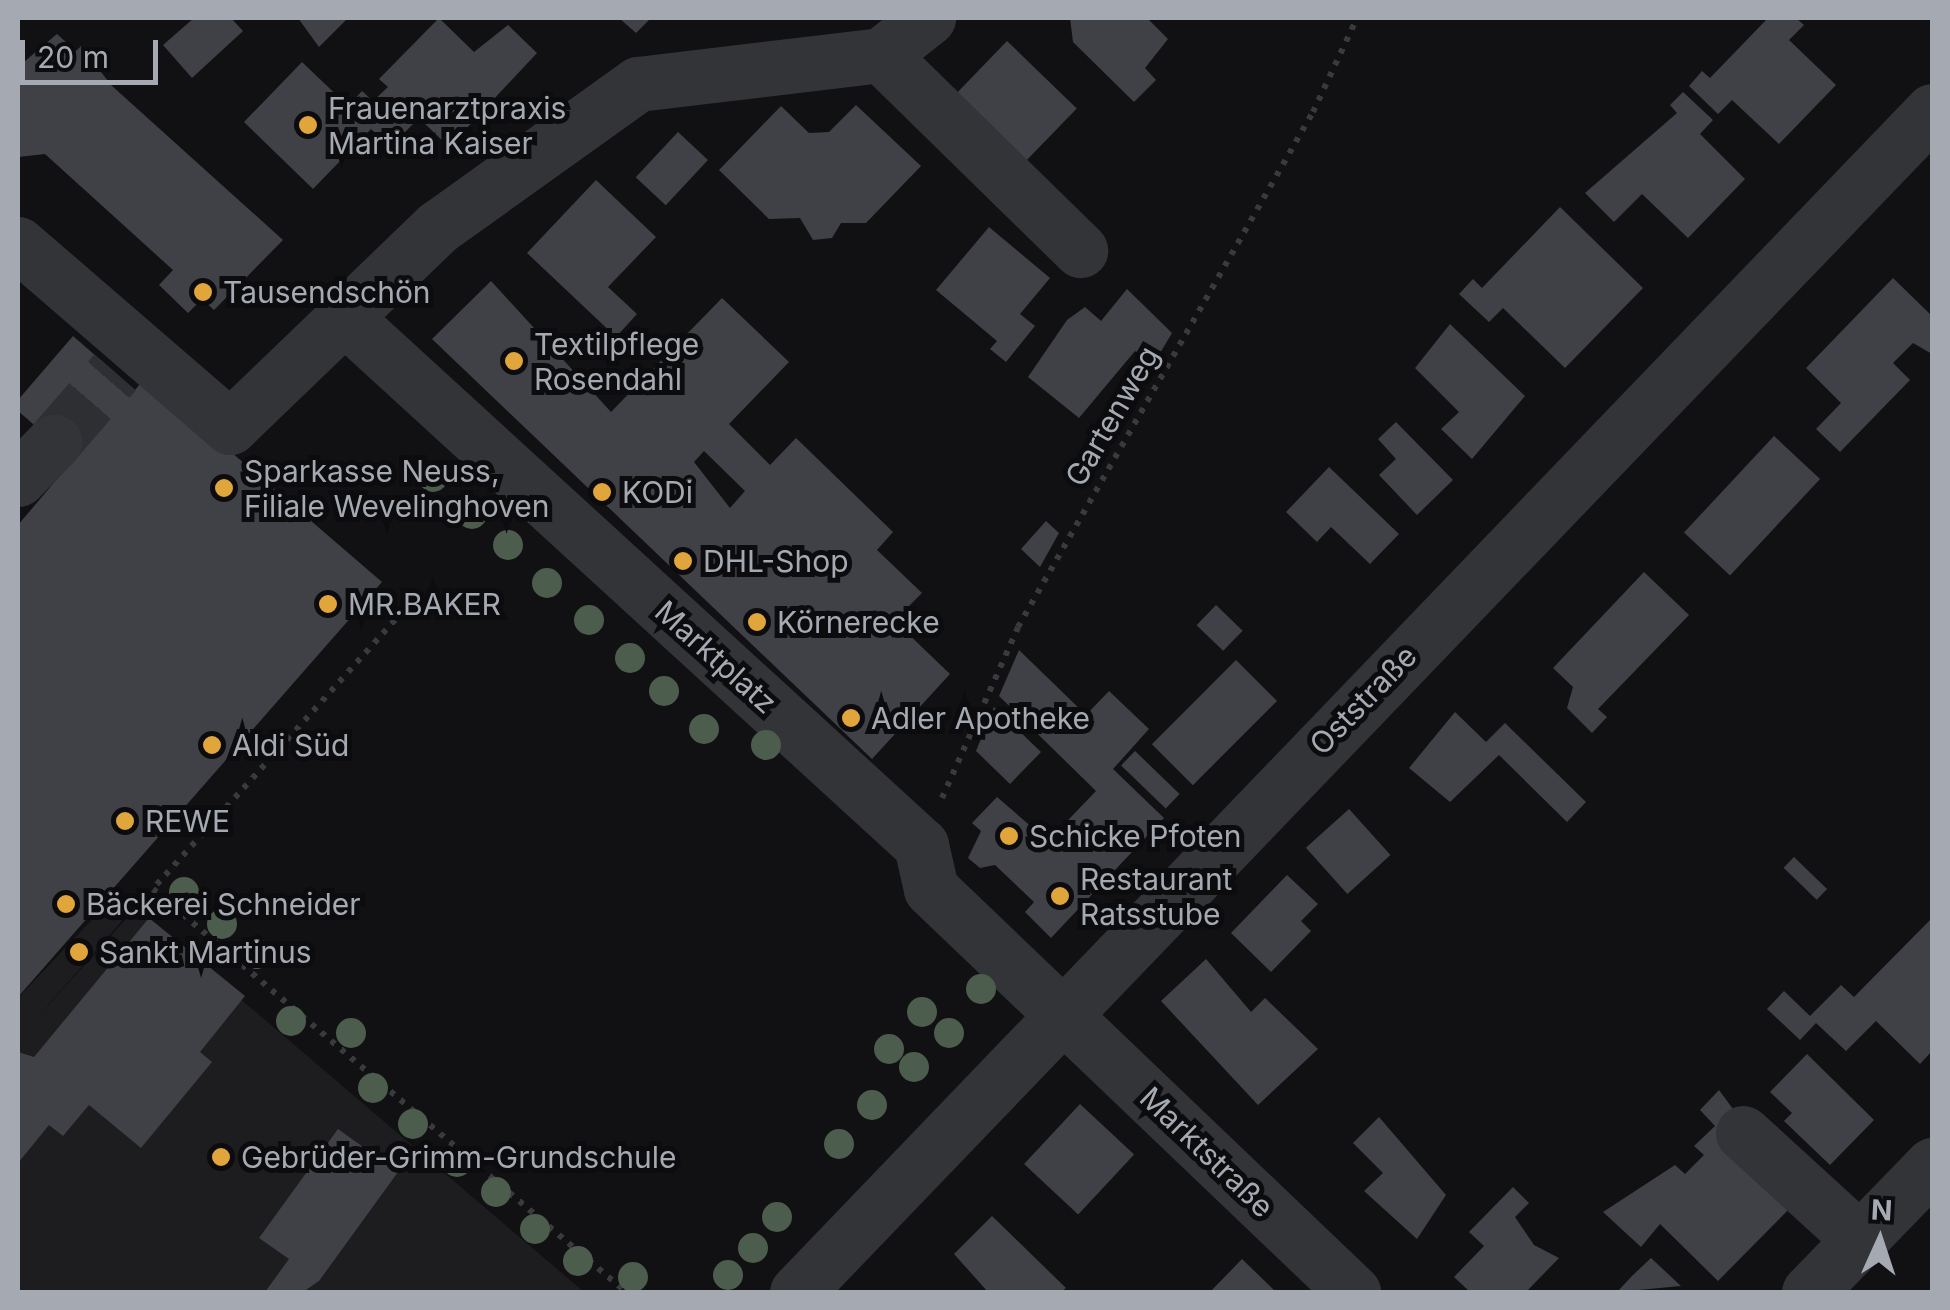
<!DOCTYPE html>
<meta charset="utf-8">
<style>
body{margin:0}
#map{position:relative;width:1950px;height:1310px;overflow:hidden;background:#111113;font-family:Inter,sans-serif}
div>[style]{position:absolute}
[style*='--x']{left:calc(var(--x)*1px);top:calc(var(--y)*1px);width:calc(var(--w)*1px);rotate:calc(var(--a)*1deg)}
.built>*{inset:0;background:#1d1d20}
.building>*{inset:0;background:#404146;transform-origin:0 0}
.minor-tunnel>*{height:55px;margin-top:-27.5px;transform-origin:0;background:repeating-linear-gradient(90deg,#2e2f33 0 55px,transparent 0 83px)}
.path>*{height:6px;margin-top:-3px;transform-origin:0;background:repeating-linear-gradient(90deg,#393a3e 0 5px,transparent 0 13px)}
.minor>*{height:55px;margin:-27.5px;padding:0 27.5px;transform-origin:27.5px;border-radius:27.5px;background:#333437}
.trees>*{width:30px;height:30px;margin:-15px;border-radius:50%;background:#4c5d4d}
.dots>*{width:28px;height:28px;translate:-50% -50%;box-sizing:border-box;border:5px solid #0c0c0e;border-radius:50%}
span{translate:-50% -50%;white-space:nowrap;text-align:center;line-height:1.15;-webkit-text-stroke:10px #0c0c0e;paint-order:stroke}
.poi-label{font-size:30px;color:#a4a9b2}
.left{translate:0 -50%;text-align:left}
.street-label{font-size:30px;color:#a4a9b2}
.frame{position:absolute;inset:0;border:20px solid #a4a9b2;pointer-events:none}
.north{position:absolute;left:1830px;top:1190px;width:100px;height:100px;-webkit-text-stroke:8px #0c0c0e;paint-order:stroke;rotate:3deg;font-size:28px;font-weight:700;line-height:40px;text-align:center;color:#a4a9b2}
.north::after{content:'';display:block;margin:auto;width:35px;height:45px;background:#a4a9b2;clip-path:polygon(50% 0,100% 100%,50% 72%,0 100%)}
.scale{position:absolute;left:20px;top:40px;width:138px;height:45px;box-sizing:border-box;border:5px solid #a4a9b2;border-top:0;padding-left:12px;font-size:30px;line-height:35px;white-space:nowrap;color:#a4a9b2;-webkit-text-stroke:8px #0c0c0e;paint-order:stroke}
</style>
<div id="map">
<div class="built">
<div style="clip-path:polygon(117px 893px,134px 907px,35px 1020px,135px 909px,584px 1292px,18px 1292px,18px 998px)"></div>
</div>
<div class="building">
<div style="clip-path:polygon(194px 18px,231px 18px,243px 31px,192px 78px,163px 45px)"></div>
<div style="clip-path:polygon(298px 18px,348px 18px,319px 47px)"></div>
<div style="clip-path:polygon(439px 18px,474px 52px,508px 25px,537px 53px,449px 147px,419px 118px,390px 147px,371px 129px,313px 189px,244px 122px,302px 62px,348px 106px,362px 91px,373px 101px,388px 87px,379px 79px)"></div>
<div style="clip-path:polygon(619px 18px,651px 18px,636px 33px)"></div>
<div style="clip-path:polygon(1070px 18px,1147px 18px,1168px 39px,1145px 68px,1156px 80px,1134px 102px,1073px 42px)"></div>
<div style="clip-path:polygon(1768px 18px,1796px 18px,1804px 25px,1789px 40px,1836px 85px,1779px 144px,1732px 100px,1718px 114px,1689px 86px,1702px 71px,1710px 78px)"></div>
<div style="clip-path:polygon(57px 34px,76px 51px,81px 46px,111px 85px,283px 240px,214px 310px,202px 299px,188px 313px,159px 285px,173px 270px,45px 154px,18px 157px,18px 67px)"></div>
<div style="left:1007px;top:41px;width:97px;height:76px;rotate:44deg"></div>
<div style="clip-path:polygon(1683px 92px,1713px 120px,1700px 134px,1745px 179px,1688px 238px,1642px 194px,1614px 222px,1585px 193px,1677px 113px,1670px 105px)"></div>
<div style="clip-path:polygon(856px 105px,921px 166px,866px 223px,841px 223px,832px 238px,813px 240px,800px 218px,769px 219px,719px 170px,781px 106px,809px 133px,829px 132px)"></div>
<div style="left:678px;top:132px;width:41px;height:62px;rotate:43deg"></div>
<div style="clip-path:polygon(596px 180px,656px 237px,608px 287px,637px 314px,616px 337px,527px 253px)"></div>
<div style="clip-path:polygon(1560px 207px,1643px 288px,1565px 368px,1503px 308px,1489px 322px,1459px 294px,1473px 279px,1482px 288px)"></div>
<div style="clip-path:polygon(989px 227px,1050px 278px,1020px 314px,1035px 326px,1006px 362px,990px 349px,997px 341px,936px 290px)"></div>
<div style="clip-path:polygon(1893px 278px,1932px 316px,1932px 354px,1913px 343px,1893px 363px,1910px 380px,1840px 452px,1816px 429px,1841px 403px,1806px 368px)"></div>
<div style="clip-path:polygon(evenodd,491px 281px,611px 412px,722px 298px,789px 362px,729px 424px,770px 465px,796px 438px,893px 532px,877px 550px,922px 593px,885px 630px,893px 638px,902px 628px,950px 674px,872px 759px,432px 339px,491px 281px,704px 451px,745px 491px,730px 508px,694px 462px,704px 451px)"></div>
<div style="clip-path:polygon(1127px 289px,1172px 333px,1153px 365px,1135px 351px,1079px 418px,1028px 377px,1067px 320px,1085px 307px,1101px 321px)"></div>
<div style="clip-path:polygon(1450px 324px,1525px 396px,1472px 459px,1441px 429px,1459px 412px,1415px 368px)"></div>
<div style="clip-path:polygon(73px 336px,135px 390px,145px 378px,382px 582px,18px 997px,18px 525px,74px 459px,18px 411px,18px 400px)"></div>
<div style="clip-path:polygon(1396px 422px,1453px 480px,1417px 515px,1379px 475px,1396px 459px,1378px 439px)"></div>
<div style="left:1774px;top:436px;width:63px;height:132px;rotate:43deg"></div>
<div style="clip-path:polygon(1329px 467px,1399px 534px,1370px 564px,1331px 527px,1317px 542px,1286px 512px)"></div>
<div style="clip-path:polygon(1046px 521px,1059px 533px,1040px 567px,1021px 549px)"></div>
<div style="clip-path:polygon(1644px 572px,1689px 615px,1598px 709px,1607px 717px,1592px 733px,1567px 708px,1573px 687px,1553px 668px)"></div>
<div style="left:1216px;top:605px;width:37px;height:28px;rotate:44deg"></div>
<div style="clip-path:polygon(1019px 650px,1086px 715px,1109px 691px,1149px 729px,1113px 769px,1164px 818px,1051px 938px,1025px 912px,1034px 902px,995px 865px,980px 868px,968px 858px,981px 831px,972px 823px,997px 797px,1048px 841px,1096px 791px,999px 696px)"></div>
<div style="left:1236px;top:660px;width:58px;height:119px;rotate:45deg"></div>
<div style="clip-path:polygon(994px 707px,1041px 752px,1010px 784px,976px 751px)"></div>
<div style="clip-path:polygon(1455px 712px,1486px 742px,1505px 723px,1586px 802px,1567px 822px,1499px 755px,1450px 802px,1409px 768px)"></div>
<div style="left:1135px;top:751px;width:62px;height:20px;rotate:44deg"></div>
<div style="left:1349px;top:809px;width:62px;height:58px;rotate:48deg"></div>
<div style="left:1794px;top:857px;width:46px;height:15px;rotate:44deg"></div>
<div style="clip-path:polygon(1287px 875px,1318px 904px,1301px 921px,1311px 931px,1271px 972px,1231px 933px)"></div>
<div style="clip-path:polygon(149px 918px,245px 996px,200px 1052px,212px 1062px,141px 1148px,89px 1105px,63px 1136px,49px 1125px,18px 1163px,18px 1052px,34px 1057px)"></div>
<div style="clip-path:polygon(1932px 918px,1932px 1051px,1920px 1064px,1876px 1021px,1846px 1051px,1816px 1023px,1800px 1040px,1767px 1009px,1784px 991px,1810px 1016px,1841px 985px,1854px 997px)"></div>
<div style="clip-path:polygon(1206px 959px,1251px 1012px,1265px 998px,1318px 1049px,1258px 1105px,1161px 1001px)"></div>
<div style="clip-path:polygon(1807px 1054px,1874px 1120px,1830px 1165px,1784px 1121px,1792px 1113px,1770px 1092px)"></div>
<div style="clip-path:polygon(1719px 1090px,1799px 1199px,1718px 1281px,1660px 1224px,1641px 1247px,1603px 1212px,1675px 1165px,1685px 1174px,1704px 1155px,1694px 1146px,1715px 1126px,1700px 1110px)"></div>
<div style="left:1080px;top:1104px;width:74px;height:82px;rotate:43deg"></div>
<div style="clip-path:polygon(1379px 1117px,1446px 1195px,1417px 1239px,1364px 1191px,1383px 1173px,1353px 1143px)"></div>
<div style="clip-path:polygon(338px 1129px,398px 1172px,319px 1281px,303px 1292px,265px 1292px,289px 1259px,259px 1238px)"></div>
<div style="clip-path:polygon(1513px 1187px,1529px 1203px,1515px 1217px,1534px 1245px,1559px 1258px,1526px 1292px,1470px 1292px,1454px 1277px,1484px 1246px,1469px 1232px)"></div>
<div style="clip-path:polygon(992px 1216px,1066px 1288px,1061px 1292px,988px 1292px,954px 1254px)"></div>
<div style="clip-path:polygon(1651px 1258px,1681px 1286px,1617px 1292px,1632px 1276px)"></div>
<div style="clip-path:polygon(1242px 1259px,1276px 1292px,1210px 1292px)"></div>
</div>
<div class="minor-tunnel">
<div style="--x:54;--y:442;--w:93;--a:-48.9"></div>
</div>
<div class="path">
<div style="--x:421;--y:591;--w:401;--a:132"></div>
<div style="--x:153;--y:889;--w:621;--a:40.43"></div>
<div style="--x:942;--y:798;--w:187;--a:-66"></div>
<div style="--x:1018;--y:627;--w:594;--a:-60.2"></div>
<div style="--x:1313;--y:112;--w:104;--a:-64.9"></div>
</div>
<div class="minor">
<div style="--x:881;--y:55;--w:279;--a:44.4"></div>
<div style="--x:18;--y:244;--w:280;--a:40.8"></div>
<div style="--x:230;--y:427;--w:289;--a:-43.9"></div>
<div style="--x:438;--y:227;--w:246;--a:-35.6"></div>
<div style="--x:638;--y:84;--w:245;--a:-6.8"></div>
<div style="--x:881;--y:55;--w:60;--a:-38.2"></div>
<div style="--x:345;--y:318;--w:781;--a:42.46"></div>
<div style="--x:921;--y:845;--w:45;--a:77.2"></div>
<div style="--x:931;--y:889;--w:584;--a:43.68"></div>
<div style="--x:18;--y:479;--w:52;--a:-45.8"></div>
<div style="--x:1743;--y:1133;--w:159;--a:42.4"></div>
<div style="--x:797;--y:1292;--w:1638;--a:-46.14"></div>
<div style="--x:1809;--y:1292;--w:177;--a:-45.9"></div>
</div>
<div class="trees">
<div style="left:433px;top:477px"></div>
<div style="left:472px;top:514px"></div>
<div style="left:508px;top:545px"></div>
<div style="left:547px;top:583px"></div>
<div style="left:589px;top:620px"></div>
<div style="left:630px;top:658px"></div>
<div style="left:664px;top:691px"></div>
<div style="left:704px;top:729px"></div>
<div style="left:766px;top:745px"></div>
<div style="left:184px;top:892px"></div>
<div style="left:222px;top:924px"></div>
<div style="left:257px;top:954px"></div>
<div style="left:981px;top:989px"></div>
<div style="left:922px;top:1012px"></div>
<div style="left:291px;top:1021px"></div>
<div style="left:351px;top:1033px"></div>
<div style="left:949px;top:1033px"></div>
<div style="left:889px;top:1049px"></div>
<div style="left:914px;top:1067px"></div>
<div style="left:373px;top:1088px"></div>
<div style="left:872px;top:1105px"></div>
<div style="left:413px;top:1124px"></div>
<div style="left:839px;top:1144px"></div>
<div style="left:457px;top:1162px"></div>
<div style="left:496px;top:1192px"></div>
<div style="left:777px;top:1217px"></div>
<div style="left:535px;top:1229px"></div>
<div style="left:753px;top:1248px"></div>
<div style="left:578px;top:1261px"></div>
<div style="left:728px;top:1275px"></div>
<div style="left:633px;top:1277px"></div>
</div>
<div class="dots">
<div style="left:308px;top:125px;background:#e1a63b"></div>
<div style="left:203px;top:292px;background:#e1a63b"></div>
<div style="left:514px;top:361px;background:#e1a63b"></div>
<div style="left:224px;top:488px;background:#e1a63b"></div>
<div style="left:602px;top:492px;background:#e1a63b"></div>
<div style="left:683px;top:561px;background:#e1a63b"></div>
<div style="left:328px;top:604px;background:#e1a63b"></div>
<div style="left:757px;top:622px;background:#e1a63b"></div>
<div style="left:851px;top:718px;background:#e1a63b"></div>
<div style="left:212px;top:745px;background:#e1a63b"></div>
<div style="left:125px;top:821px;background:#e1a63b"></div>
<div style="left:1009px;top:836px;background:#e1a63b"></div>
<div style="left:1060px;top:896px;background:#e1a63b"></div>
<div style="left:66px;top:904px;background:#e1a63b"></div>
<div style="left:79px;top:952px;background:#e1a63b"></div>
<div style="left:221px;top:1157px;background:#e1a63b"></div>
</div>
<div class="poi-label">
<span class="left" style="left:328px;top:125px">Frauenarztpraxis<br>Martina Kaiser</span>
<span class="left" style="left:223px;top:292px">Tausendschön</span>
<span class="left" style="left:534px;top:361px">Textilpflege<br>Rosendahl</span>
<span class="left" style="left:244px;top:488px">Sparkasse Neuss,<br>Filiale Wevelinghoven</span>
<span class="left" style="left:622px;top:492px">KODi</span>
<span class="left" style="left:703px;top:561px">DHL-Shop</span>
<span class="left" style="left:348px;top:604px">MR.BAKER</span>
<span class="left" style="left:777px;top:622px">Körnerecke</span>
<span class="left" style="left:871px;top:718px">Adler Apotheke</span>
<span class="left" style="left:232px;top:745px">Aldi Süd</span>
<span class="left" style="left:145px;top:821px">REWE</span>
<span class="left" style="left:1029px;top:836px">Schicke Pfoten</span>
<span class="left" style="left:1080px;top:896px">Restaurant<br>Ratsstube</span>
<span class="left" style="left:86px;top:904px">Bäckerei Schneider</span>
<span class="left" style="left:99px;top:952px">Sankt Martinus</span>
<span class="left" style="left:241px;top:1157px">Gebrüder-Grimm-Grundschule</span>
</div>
<div class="street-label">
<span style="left:1112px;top:416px;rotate:-60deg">Gartenweg</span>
<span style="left:716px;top:657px;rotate:42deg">Marktplatz</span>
<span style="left:1363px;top:700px;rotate:-46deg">Oststraße</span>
<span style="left:1207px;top:1152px;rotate:44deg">Marktstraße</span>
</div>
<div class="frame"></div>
<div class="north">N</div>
<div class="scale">20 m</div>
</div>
